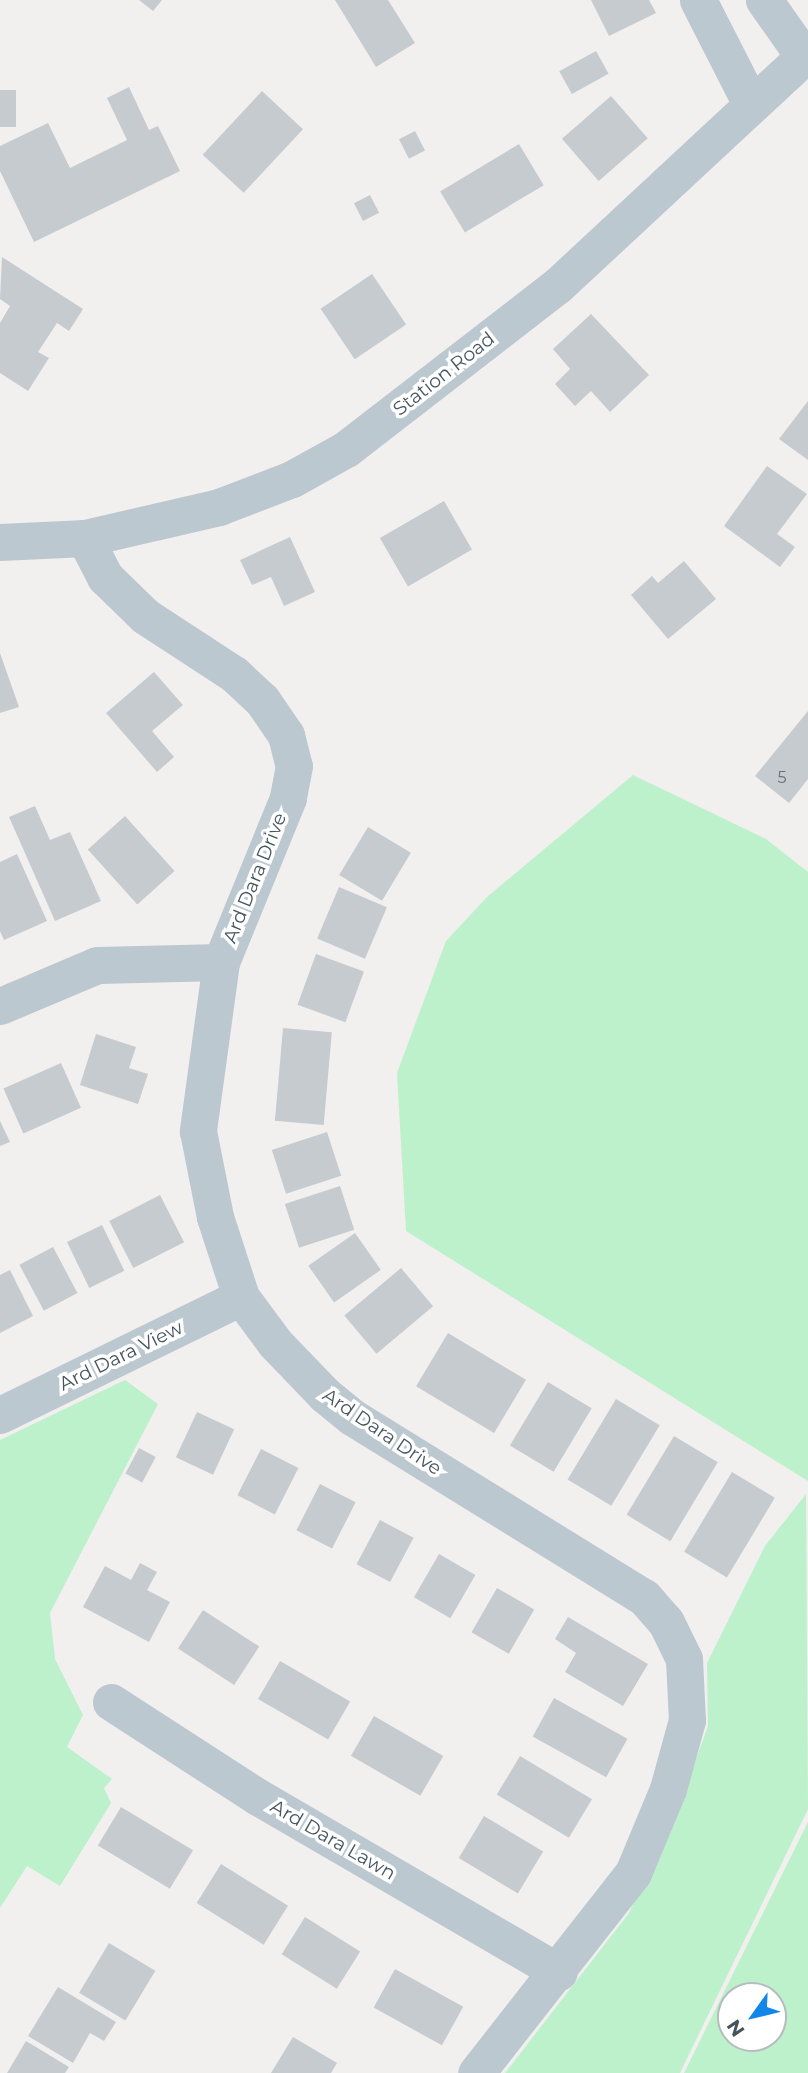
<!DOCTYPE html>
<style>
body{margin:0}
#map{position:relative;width:808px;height:2073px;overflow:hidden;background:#f2efef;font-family:Montserrat,sans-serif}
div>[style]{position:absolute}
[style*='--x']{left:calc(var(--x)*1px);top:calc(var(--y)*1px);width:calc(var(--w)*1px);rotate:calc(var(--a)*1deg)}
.green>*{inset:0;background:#bcf1cb}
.building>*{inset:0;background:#c6cbcf;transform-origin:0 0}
.minor>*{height:37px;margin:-18.5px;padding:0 18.5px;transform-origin:18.5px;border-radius:18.5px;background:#bcc8cf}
span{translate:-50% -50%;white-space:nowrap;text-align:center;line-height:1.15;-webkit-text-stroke:7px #fff;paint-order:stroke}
.number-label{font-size:16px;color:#66727a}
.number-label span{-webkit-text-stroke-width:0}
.street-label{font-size:19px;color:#46555d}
.north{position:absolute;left:717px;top:1982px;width:70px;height:70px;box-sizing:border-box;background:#fff;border:2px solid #b5bbbe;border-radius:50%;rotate:236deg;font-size:19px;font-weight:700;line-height:28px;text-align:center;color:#46555d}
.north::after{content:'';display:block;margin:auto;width:24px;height:32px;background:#1287e9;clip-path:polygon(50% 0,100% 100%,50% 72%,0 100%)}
</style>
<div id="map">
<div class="green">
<div style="clip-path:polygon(633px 775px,766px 839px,808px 872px,808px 1481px,406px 1231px,397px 1073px,446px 941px,487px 897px)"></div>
<div style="clip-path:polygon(125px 1380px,158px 1404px,50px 1613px,55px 1659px,83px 1715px,67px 1747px,112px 1779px,104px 1788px,111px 1803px,60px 1886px,27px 1866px,0 1908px,0 1440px)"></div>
<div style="clip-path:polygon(806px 1494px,808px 1809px,680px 2073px,505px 2073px,629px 1913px,682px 1798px,708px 1726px,707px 1663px,765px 1546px)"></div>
<div style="clip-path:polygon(evenodd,808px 1822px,808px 2073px,684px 2073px,808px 1822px,731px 1996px,773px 1996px,773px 2038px,731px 2038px,731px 1996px)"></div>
</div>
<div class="building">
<div style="clip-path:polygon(139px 0,162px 0,153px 11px)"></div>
<div style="clip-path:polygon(335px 0,388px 0,415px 43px,376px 67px)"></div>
<div style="clip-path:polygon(591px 0,649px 0,656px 13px,609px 36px)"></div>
<div style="left:596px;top:51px;width:26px;height:42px;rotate:61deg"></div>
<div style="clip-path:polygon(129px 87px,149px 130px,158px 126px,180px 171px,34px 242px,0 171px,0 146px,48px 123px,70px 168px,127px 140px,107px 98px)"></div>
<div style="left:0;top:90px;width:16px;height:37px"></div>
<div style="left:262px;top:91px;width:56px;height:87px;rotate:43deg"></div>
<div style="left:611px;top:96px;width:56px;height:65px;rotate:49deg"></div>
<div style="left:415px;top:131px;width:22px;height:18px;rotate:63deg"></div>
<div style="left:519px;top:144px;width:48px;height:92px;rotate:59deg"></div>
<div style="left:370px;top:195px;width:20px;height:18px;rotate:63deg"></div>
<div style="clip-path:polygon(2px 257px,83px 309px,69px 331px,57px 323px,38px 352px,49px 358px,28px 391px,0 373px,0 323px,10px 306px,0 299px)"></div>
<div style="left:372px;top:274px;width:61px;height:62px;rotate:56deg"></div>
<div style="clip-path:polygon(591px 314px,649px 375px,610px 412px,591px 391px,575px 406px,555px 384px,570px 369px,553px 349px)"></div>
<div style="clip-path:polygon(808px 401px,808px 460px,779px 439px)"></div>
<div style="clip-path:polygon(767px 466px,807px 494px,777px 534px,795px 547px,780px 567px,724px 526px)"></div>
<div style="left:444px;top:501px;width:56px;height:74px;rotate:60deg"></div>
<div style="clip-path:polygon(290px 537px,315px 592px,284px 606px,271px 577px,252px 585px,240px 560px)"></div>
<div style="clip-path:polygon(684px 561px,716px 599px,668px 639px,631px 595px,652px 576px,658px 583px)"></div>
<div style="clip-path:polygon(0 653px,19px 707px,0 713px)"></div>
<div style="clip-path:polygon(154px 672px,183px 705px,152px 731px,174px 757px,157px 772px,106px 713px)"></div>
<div style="clip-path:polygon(808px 711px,808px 779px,789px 803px,755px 776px)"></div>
<div style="clip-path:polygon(35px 806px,50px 840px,70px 832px,101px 901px,55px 921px,9px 817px)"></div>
<div style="left:125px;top:816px;width:74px;height:50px;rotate:48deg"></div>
<div style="left:368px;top:827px;width:50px;height:56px;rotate:31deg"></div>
<div style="clip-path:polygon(17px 854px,47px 921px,4px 940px,0 931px,0 862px)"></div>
<div style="left:339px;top:887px;width:52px;height:56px;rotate:23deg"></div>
<div style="left:316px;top:954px;width:51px;height:54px;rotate:20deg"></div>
<div style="left:283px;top:1028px;width:49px;height:93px;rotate:5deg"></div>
<div style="clip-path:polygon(96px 1034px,136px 1047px,129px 1068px,148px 1074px,138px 1104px,80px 1085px)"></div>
<div style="left:61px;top:1063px;width:49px;height:63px;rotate:66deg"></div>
<div style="clip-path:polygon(0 1121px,10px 1142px,0 1146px)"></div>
<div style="left:327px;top:1132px;width:46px;height:58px;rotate:72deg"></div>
<div style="left:340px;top:1186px;width:46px;height:58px;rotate:72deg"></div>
<div style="left:160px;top:1195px;width:53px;height:57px;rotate:63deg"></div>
<div style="left:102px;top:1225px;width:51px;height:39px;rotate:64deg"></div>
<div style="left:355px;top:1233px;width:45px;height:57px;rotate:55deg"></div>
<div style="left:53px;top:1247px;width:52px;height:38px;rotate:62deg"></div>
<div style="left:401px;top:1268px;width:50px;height:74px;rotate:50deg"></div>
<div style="clip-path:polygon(10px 1270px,33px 1316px,0 1333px,0 1275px)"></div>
<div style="left:448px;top:1333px;width:91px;height:62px;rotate:31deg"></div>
<div style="left:548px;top:1382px;width:51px;height:74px;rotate:31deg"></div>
<div style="left:616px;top:1399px;width:51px;height:94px;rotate:31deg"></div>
<div style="left:197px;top:1412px;width:41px;height:50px;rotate:25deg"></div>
<div style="left:674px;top:1436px;width:51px;height:92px;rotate:31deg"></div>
<div style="left:139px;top:1448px;width:19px;height:29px;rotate:28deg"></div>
<div style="left:261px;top:1449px;width:42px;height:52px;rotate:27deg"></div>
<div style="left:732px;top:1472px;width:50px;height:93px;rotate:31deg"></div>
<div style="left:320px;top:1484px;width:40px;height:52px;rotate:27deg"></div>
<div style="left:380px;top:1520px;width:38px;height:50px;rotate:28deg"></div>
<div style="left:439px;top:1554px;width:42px;height:50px;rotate:30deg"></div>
<div style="clip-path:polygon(140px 1563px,157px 1572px,147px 1590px,170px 1602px,149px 1642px,83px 1607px,105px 1566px,131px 1580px)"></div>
<div style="left:497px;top:1588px;width:43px;height:51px;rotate:30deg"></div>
<div style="left:203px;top:1610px;width:67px;height:46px;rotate:33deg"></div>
<div style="clip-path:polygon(568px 1617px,648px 1664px,623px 1706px,565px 1672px,576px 1653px,555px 1639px)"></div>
<div style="left:280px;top:1661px;width:81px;height:44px;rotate:30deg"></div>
<div style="left:554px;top:1698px;width:84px;height:44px;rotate:29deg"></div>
<div style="left:374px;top:1716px;width:80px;height:46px;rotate:30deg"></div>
<div style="left:520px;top:1756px;width:84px;height:45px;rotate:31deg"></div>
<div style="left:121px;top:1807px;width:84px;height:45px;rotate:31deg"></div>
<div style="left:484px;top:1816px;width:69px;height:49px;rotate:31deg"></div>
<div style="left:221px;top:1864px;width:79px;height:46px;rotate:32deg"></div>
<div style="left:305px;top:1917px;width:65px;height:44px;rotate:32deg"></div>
<div style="left:109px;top:1943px;width:54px;height:58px;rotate:31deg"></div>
<div style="left:395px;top:1969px;width:78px;height:44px;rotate:29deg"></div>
<div style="clip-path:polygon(58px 1987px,116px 2022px,104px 2041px,90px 2033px,73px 2063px,28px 2036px)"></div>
<div style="clip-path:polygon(293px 2037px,337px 2063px,331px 2073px,271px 2073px)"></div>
<div style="clip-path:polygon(26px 2041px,69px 2067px,65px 2073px,7px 2073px)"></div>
</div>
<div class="minor">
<div style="--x:698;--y:0;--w:117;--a:63"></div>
<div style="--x:764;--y:0;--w:70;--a:54.9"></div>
<div style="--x:85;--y:538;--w:44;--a:62.9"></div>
<div style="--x:105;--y:577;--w:56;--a:44.3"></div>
<div style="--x:145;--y:616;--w:106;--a:33.1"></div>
<div style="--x:234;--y:674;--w:38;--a:43"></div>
<div style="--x:262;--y:700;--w:42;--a:55.6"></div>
<div style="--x:286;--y:735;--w:32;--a:76"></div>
<div style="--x:294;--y:766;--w:33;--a:101"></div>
<div style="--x:288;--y:798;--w:177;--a:112.2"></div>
<div style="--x:221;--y:962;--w:171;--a:97.8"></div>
<div style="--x:198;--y:1131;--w:88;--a:78.8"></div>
<div style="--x:215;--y:1217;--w:84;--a:72"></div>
<div style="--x:241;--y:1297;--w:57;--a:53.5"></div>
<div style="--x:275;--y:1343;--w:72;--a:46.1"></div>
<div style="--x:325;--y:1395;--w:35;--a:39"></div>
<div style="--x:352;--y:1417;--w:343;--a:31.7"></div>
<div style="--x:644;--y:1597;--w:33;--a:49"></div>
<div style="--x:666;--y:1622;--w:41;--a:64.1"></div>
<div style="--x:684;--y:1659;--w:61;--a:87.2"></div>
<div style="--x:687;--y:1720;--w:72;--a:105.4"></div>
<div style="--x:668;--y:1789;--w:91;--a:112.6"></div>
<div style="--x:633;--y:1873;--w:254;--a:128.1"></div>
<div style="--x:0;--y:542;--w:85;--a:-2.7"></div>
<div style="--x:85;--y:538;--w:138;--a:-13"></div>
<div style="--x:219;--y:507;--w:78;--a:-21"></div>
<div style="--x:292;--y:479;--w:62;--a:-29.1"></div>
<div style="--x:346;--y:449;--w:267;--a:-37.7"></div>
<div style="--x:557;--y:286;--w:342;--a:-42.9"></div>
<div style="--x:0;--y:1006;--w:105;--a:-22.9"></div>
<div style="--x:97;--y:965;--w:124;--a:-1.4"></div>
<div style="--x:0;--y:1415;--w:268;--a:-26.1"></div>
<div style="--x:111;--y:1702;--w:175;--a:32.9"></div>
<div style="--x:258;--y:1797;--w:348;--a:30.2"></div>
</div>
<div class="number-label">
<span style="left:782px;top:778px">5</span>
</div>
<div class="street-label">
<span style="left:444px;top:374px;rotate:-38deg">Station Road</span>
<span style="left:255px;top:878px;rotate:-68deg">Ard Dara Drive</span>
<span style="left:121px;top:1356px;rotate:-26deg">Ard Dara View</span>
<span style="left:382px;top:1432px;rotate:34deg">Ard Dara Drive</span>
<span style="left:333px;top:1840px;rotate:30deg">Ard Dara Lawn</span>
</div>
<div class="north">N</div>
</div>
